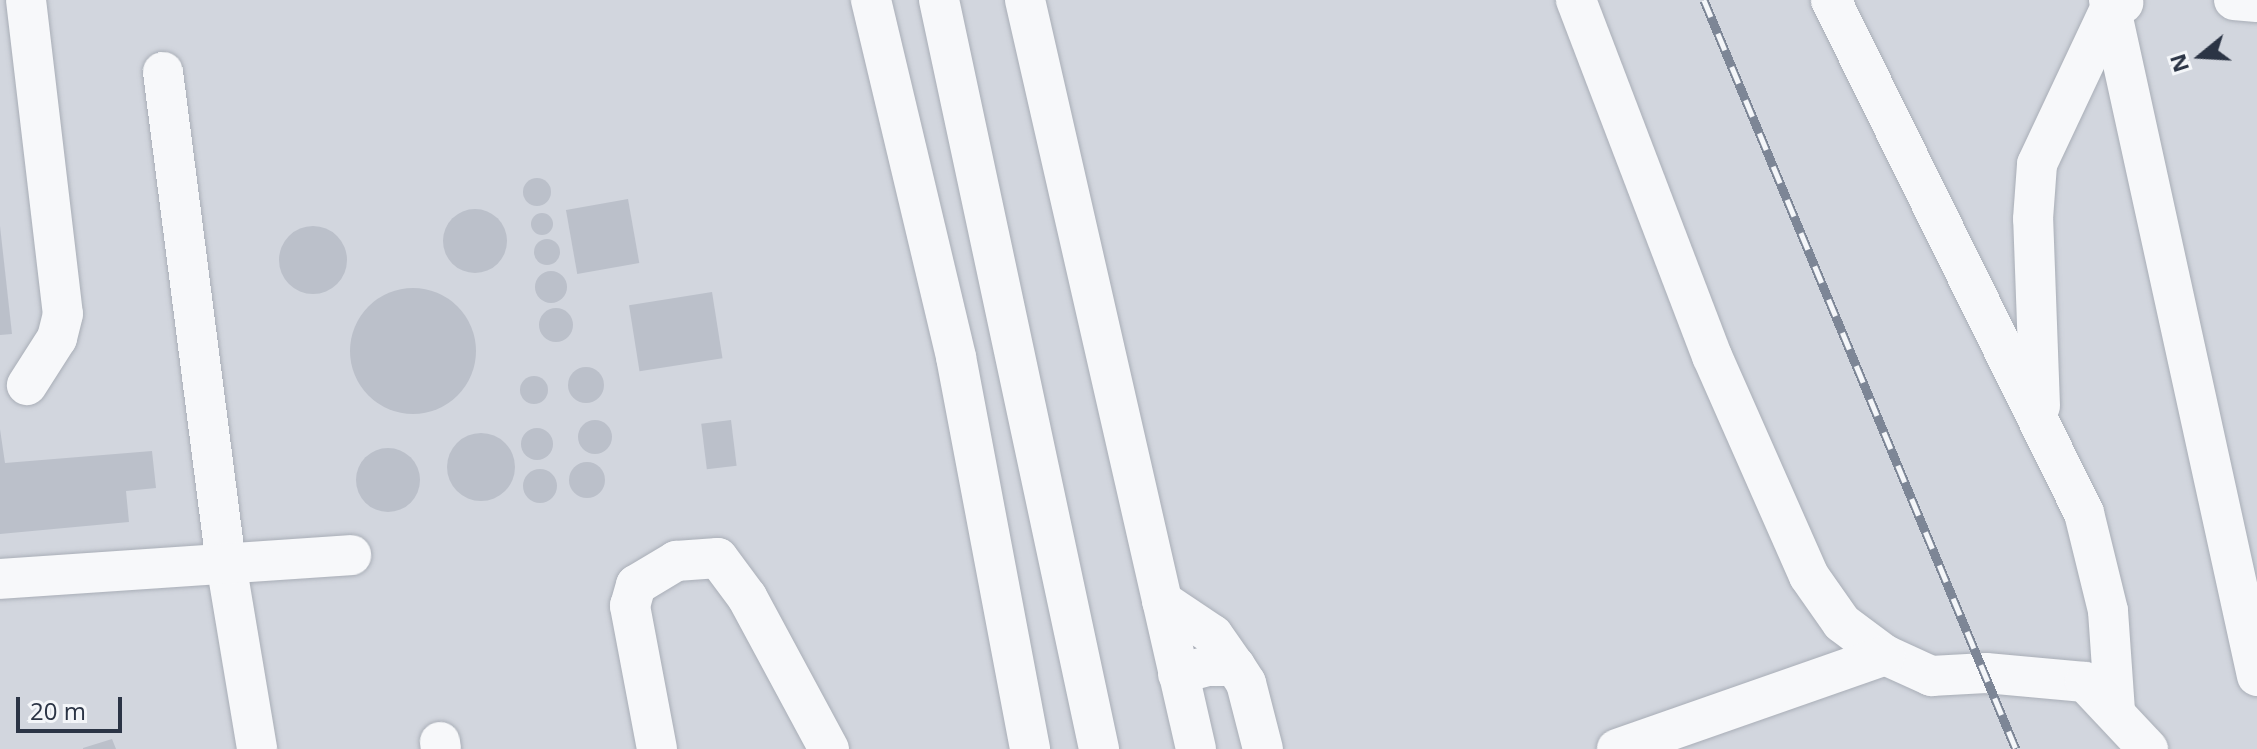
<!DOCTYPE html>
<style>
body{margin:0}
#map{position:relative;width:2257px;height:749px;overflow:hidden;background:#e4e7ec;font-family:"Open Sans",sans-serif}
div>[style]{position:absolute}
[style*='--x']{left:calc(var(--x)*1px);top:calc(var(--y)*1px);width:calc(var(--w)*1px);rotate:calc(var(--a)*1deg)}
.built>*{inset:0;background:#d2d6de;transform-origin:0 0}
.building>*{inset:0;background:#bbc0ca;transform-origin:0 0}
.round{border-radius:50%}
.roads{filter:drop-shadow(0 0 2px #a9aeb7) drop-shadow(0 0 2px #a9aeb7)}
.minor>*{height:40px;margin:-20px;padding:0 20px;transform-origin:20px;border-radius:20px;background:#f7f8fa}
.rail>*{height:9px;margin-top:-4.5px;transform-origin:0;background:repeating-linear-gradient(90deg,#f4f6f9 0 18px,#7d8696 0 36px);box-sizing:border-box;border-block:2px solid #7d8696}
span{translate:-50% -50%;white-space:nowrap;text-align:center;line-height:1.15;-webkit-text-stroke:6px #f4f6f9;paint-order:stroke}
.north{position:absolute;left:2161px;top:16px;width:80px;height:80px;-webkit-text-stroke:6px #f4f6f9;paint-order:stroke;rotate:252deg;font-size:22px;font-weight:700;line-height:32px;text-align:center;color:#2b3445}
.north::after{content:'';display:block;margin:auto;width:28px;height:36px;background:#2b3445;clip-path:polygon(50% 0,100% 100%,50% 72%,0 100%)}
.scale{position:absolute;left:16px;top:697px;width:106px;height:36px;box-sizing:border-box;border:4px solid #2b3445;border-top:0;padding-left:10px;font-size:24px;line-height:28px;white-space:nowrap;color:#2b3445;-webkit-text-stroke:6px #f4f6f9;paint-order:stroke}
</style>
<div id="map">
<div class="built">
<div style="left:0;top:0;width:2257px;height:749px"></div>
</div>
<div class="building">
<div class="round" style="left:523px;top:178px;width:28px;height:28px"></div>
<div style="left:628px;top:199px;width:65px;height:63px;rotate:80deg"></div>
<div class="round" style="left:443px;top:209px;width:64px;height:64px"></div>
<div class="round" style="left:531px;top:213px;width:22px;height:22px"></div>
<div style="clip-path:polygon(0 226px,12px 334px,0 335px)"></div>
<div class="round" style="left:279px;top:226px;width:68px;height:68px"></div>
<div class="round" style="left:534px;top:239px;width:26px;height:26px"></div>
<div class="round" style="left:535px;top:271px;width:32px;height:32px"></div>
<div class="round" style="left:350px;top:288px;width:126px;height:126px"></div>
<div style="left:712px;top:292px;width:67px;height:84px;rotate:81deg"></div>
<div class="round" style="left:539px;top:308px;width:34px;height:34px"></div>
<div class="round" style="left:568px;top:367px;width:36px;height:36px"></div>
<div class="round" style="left:520px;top:376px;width:28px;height:28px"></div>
<div style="left:731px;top:420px;width:46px;height:30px;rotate:83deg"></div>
<div class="round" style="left:578px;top:420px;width:34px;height:34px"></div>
<div class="round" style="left:521px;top:428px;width:32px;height:32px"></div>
<div style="clip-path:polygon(0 429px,5px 463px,152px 451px,156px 488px,126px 491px,129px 522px,0 534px)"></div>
<div class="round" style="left:447px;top:433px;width:68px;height:68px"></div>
<div class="round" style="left:356px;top:448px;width:64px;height:64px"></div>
<div class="round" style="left:569px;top:462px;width:36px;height:36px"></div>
<div class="round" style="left:523px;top:469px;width:34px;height:34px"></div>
<div style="clip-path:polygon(112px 739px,116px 749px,83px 749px,83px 748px)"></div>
</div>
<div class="roads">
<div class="minor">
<div style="--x:26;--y:0;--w:316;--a:83.3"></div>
<div style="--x:63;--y:314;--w:25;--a:104"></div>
<div style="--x:57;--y:338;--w:56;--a:122.6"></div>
<div style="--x:871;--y:0;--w:367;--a:76.6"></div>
<div style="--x:956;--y:357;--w:399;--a:79.3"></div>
<div style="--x:939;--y:0;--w:766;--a:77.94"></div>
<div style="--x:1025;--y:0;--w:768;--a:77.14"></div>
<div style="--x:1576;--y:0;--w:381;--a:69.1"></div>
<div style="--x:1712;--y:356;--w:240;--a:66.2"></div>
<div style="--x:1809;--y:576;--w:57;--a:54.9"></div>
<div style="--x:1842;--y:623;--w:54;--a:36.7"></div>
<div style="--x:1885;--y:655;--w:51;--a:24.5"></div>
<div style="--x:1931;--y:676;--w:55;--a:-3.1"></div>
<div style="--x:1986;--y:673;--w:99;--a:5.2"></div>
<div style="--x:2085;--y:682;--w:92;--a:46.8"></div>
<div style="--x:1831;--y:0;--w:572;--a:63.75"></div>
<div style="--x:2084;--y:513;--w:101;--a:76.2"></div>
<div style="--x:2108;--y:611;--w:100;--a:86"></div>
<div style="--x:2109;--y:0;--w:692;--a:77.65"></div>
<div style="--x:2234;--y:0;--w:23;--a:5"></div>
<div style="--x:163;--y:72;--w:495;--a:82.7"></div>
<div style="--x:226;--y:563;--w:189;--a:80.5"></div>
<div style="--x:2040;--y:406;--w:187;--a:-92.1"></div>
<div style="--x:2033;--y:219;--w:55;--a:-85.8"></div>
<div style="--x:2037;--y:164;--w:174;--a:-64.8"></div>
<div style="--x:2111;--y:7;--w:13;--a:-18"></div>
<div style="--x:0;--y:579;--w:352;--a:-3.9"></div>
<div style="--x:1162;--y:601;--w:61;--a:33.7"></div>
<div style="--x:1213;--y:635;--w:38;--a:55"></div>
<div style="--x:1178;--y:674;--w:30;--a:-15"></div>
<div style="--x:1207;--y:666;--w:28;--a:0"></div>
<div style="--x:1235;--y:666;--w:20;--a:57"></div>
<div style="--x:1246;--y:683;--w:68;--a:75.6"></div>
<div style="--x:440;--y:742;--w:7;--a:82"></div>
<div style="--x:657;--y:749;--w:146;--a:-100.7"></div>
<div style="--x:630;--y:606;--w:22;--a:-74"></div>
<div style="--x:636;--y:585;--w:47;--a:-31"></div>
<div style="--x:676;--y:561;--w:42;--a:-4.1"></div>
<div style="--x:718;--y:558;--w:49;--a:53.4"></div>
<div style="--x:747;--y:597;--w:173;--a:61.7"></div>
<div style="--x:1617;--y:749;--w:284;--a:-19.3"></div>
</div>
</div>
<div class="rail">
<div style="--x:1704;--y:0;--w:811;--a:67.39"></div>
</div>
<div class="north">N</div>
<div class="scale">20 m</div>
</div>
